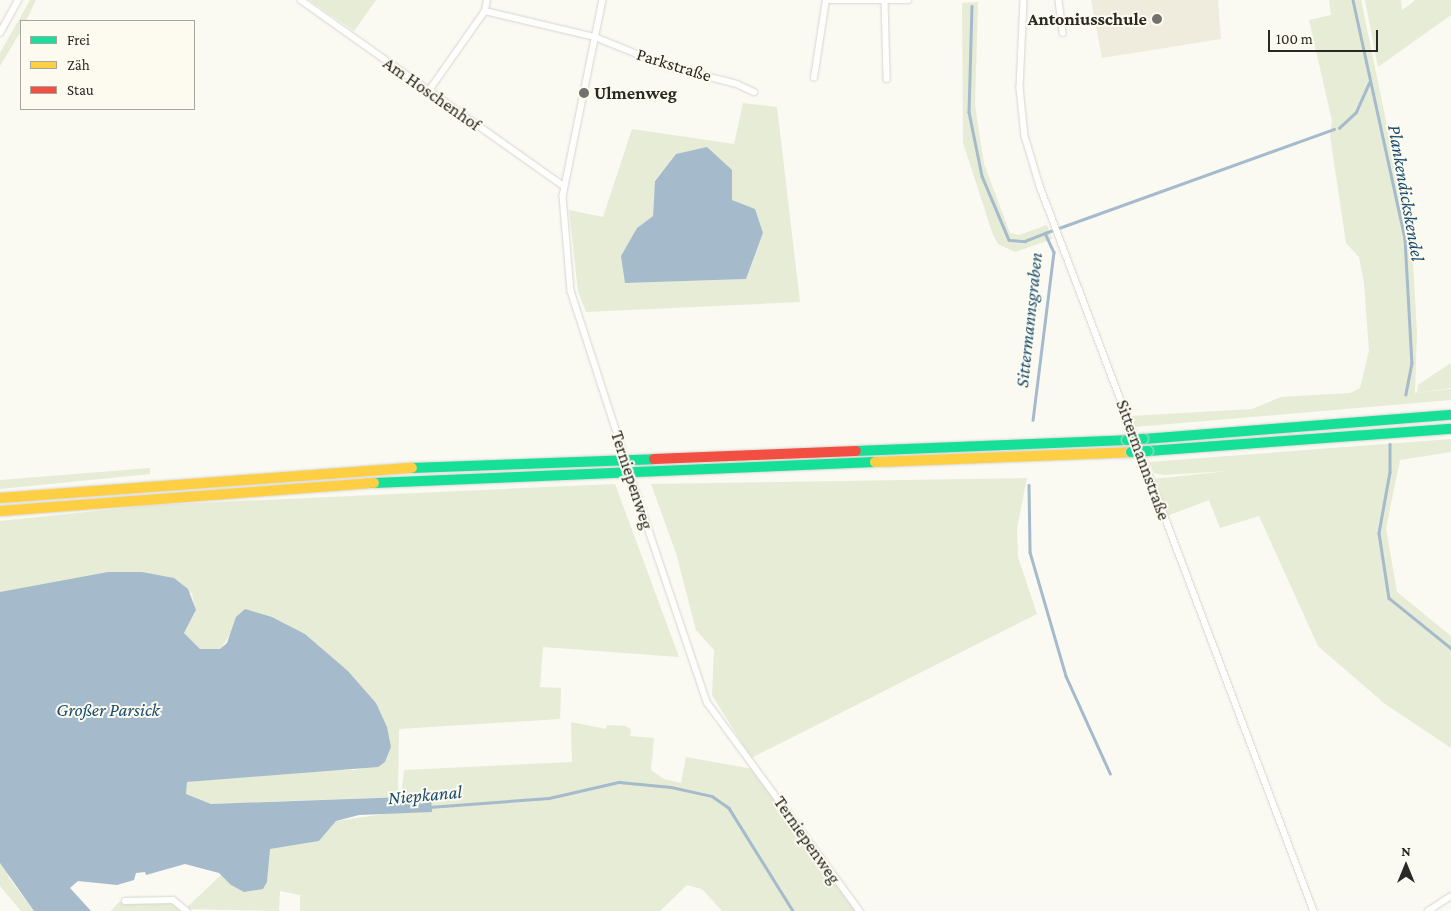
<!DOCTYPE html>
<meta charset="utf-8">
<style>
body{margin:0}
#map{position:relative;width:1451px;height:911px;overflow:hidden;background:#faf9f2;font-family:"Crimson Pro",serif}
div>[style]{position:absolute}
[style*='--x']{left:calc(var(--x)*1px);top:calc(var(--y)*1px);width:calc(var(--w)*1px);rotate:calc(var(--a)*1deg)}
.built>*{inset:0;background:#efecde}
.green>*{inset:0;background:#e6ecd6}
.water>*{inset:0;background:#a5bbcc}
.stream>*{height:2.5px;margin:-1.25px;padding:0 1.25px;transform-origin:1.25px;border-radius:1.25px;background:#a5bbcc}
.roads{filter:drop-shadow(0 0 1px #d7d6d1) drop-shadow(0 0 1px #d7d6d1)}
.street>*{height:5.5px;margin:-2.75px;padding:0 2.75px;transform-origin:2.75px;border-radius:2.75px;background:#fefefd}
.fast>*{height:10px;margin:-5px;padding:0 5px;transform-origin:5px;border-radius:5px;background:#16e098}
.slow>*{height:10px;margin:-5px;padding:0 5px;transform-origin:5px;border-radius:5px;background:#ffcf43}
.jam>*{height:10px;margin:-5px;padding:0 5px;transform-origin:5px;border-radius:5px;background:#f24e42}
.bridges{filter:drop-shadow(0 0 1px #d7d6d1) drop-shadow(0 0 1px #d7d6d1)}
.street-bridge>*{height:5.5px;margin:-2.75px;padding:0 2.75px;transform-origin:2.75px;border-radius:2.75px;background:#fefefd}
.fast-bridge>*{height:10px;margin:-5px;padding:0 5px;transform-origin:5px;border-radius:5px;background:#16e098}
.dots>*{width:14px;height:14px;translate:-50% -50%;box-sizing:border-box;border:2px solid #fdfbef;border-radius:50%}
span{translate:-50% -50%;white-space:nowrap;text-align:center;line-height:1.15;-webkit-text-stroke:4px #fdfbef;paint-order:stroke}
.poi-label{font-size:18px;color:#292824;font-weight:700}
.right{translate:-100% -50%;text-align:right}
.left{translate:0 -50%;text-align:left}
.street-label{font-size:18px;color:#292824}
.water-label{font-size:19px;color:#184d71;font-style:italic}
.legend{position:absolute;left:20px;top:20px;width:175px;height:90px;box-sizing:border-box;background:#fdfbef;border:1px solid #a8a79e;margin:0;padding:6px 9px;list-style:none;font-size:15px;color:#292824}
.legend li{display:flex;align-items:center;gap:10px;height:25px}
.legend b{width:25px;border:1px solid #a8a79e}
.north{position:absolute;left:1381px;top:841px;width:50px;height:50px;-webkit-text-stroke:4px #fdfbef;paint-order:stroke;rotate:0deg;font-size:14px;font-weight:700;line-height:20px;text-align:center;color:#292824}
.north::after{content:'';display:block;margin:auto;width:18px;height:22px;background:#292824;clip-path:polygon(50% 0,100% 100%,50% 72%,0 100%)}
.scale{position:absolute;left:1268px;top:30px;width:110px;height:22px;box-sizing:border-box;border:2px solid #292824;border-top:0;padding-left:6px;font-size:15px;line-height:18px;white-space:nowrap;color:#292824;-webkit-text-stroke:4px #fdfbef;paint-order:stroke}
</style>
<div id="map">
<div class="built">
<div style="clip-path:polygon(1091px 0,1218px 0,1221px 39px,1102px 58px)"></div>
</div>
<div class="green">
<div style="clip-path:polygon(30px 0,36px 0,26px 21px,21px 21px,21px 31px,0 66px,0 53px)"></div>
<div style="clip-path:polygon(309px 0,376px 0,354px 31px)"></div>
<div style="clip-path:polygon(1329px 0,1361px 0,1412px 246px,1417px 333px,1415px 393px,1451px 389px,1451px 400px,1135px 427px,1131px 416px,1252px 409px,1281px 397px,1350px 393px,1360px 388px,1369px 351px,1364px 283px,1359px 257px,1346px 243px,1330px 136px,1332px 121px,1309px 20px,1331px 15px)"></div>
<div style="clip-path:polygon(1365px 0,1401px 0,1402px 10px,1416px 0,1451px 0,1451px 15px,1378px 67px)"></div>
<div style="clip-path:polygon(978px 2px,975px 105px,984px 164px,1010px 233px,1019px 235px,1047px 225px,1052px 239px,1015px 252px,998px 244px,993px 235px,963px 143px,962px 3px)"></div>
<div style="clip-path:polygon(evenodd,743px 103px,777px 107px,800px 302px,586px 312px,578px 291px,569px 210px,603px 217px,632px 129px,734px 144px,743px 103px,676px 154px,732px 200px,763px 233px,746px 279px,625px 283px,637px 228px,653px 216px,655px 180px,676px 154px)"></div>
<div style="clip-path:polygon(1451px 363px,1451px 388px,1417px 393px,1418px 385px)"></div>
<div style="clip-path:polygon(1451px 439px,1451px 452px,1400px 460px,1386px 528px,1397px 592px,1451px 636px,1451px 748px,1385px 704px,1318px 646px,1259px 516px,1220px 528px,1209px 500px,1167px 516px,1152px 479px,1229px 471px,1164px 475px,1154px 473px,1149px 462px)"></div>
<div style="clip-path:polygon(150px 468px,150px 474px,0 489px,0 480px)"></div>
<div style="clip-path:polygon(1027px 478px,1017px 528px,1018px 557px,1037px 614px,751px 758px,712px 695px,714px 650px,696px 630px,676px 553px,651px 484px)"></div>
<div style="clip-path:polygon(615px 484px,679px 657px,543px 647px,540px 687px,561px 688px,560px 719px,399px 729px,398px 797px,210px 804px,186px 794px,187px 782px,305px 770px,355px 770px,385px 762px,391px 747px,376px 703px,348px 671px,305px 634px,272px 617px,231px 633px,220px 650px,209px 652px,200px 649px,184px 633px,195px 613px,192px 593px,0 592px,0 521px,153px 505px)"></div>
<div style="clip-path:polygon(571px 722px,606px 729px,607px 725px,625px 726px,631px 729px,630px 736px,654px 738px,651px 770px,664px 779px,681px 783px,686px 757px,753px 769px,856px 911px,722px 911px,702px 889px,687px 885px,660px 911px,300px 911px,300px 895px,280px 891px,279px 911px,185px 909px,221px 875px,230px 882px,267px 882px,269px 849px,319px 841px,336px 821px,385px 814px,431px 796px,401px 797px,404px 770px,572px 762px)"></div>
<div style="clip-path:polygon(0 863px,4px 865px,9px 878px,34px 911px,21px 911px,0 886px)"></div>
<div style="clip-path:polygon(167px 901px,184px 911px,111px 911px,119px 902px)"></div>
</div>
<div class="water">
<div style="clip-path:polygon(707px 147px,732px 170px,732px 200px,755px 209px,763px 233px,746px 279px,625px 283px,621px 256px,637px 228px,653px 216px,655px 181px,676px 154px)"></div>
<div style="clip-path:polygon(108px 572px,142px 572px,174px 578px,188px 589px,196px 610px,184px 633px,200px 649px,220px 649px,227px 643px,236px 617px,245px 609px,272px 617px,305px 634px,348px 671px,376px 703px,387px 727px,391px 747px,385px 762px,378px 767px,187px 782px,186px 794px,211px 804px,431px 796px,432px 812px,359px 815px,336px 821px,319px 841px,270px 849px,267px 882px,263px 889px,244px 892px,231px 885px,219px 873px,185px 864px,146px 875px,145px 872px,136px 873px,134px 880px,117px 885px,78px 881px,70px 888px,91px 911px,34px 911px,0 863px,0 592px)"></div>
</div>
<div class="stream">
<div style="--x:1353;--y:0;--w:245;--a:77.7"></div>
<div style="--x:1405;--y:239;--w:124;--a:86.8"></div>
<div style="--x:1412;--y:363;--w:32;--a:101"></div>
<div style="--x:972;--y:6;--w:106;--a:91.6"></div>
<div style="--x:969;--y:112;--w:65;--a:78.5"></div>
<div style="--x:982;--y:176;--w:69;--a:67.1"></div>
<div style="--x:1009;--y:240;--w:16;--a:4"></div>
<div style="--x:1025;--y:241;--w:22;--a:-22"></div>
<div style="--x:1045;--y:233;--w:21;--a:65"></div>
<div style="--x:1054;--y:252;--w:169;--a:97.1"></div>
<div style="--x:1339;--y:128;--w:23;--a:-43"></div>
<div style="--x:1356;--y:112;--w:32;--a:-66"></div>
<div style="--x:1045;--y:233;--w:307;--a:-19.8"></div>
<div style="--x:1390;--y:444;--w:28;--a:90"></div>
<div style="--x:1390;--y:472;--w:62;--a:100.2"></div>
<div style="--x:1379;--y:533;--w:66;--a:81.3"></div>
<div style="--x:1389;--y:598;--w:80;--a:38.9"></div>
<div style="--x:1029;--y:485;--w:67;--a:89.1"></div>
<div style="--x:1030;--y:552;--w:129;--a:73.8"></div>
<div style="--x:1066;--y:676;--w:107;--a:65.6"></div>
<div style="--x:429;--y:807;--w:120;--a:-4.3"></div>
<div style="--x:549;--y:798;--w:72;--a:-12.9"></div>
<div style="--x:619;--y:782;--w:52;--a:5.5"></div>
<div style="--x:671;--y:787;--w:42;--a:12.4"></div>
<div style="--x:712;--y:796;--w:21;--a:35"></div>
<div style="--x:729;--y:808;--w:121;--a:58.1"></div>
</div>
<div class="roads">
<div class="street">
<div style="--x:301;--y:0;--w:322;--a:35.3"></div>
<div style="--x:603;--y:0;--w:200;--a:101.5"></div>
<div style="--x:563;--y:196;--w:95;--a:85.2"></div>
<div style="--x:571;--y:291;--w:156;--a:72"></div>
<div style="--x:826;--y:0;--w:82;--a:0"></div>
<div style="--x:885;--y:0;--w:79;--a:88.5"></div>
<div style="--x:1024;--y:0;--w:88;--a:92.6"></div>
<div style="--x:1020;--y:88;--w:48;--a:84.1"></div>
<div style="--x:1025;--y:136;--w:52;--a:73.3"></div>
<div style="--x:1040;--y:186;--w:775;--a:69.3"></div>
<div style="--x:1059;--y:0;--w:33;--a:83"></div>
<div style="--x:485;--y:11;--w:113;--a:13.3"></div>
<div style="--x:595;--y:37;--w:78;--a:21.9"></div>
<div style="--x:667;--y:66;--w:72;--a:14.4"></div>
<div style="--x:737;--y:84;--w:19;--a:25"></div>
<div style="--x:0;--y:33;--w:38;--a:-61"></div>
<div style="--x:814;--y:78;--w:79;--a:-81.3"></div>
<div style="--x:428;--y:92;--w:99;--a:-54.9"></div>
<div style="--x:485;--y:11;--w:11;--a:-80"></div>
<div style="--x:636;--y:492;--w:222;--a:71.3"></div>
<div style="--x:707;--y:702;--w:259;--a:53.8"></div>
<div style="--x:125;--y:901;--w:48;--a:-1.2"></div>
<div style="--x:173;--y:900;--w:18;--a:38"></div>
<div style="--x:1428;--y:911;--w:27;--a:-33"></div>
</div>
<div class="fast">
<div style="--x:1143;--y:439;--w:309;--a:-4.5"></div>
<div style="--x:856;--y:451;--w:271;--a:-2.3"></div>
<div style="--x:1148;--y:451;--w:304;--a:-4.2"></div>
<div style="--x:412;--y:468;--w:242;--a:-2.1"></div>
<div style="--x:374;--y:483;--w:501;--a:-2.4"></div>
</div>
<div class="slow">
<div style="--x:875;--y:462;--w:256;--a:-2.2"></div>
<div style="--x:0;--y:498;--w:413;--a:-4.2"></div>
<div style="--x:0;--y:511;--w:375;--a:-4.3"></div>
</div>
<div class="jam">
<div style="--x:654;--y:459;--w:202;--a:-2.3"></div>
</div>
</div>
<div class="bridges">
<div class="street-bridge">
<div style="--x:619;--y:439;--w:56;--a:72.2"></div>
</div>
<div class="fast-bridge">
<div style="--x:1127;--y:440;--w:16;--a:-4"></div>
<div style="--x:1131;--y:452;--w:17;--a:-3"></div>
</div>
</div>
<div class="dots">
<div style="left:1157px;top:19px;background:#72716c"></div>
<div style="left:584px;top:93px;background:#72716c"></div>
</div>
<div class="poi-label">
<span class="right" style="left:1147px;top:19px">Antoniusschule</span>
<span class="left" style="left:594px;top:93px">Ulmenweg</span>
</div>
<div class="street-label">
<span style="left:674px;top:65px;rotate:17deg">Parkstraße</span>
<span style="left:432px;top:94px;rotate:35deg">Am Hoschenhof</span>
<span style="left:1143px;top:460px;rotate:70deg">Sittermannstraße</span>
<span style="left:632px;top:480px;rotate:72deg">Terniepenweg</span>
<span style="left:807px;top:840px;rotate:55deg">Terniepenweg</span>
</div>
<div class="water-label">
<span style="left:1406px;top:193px;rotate:80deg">Plankendickskendel</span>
<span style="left:1029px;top:320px;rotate:-84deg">Sittermannsgraben</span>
<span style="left:108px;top:710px">Großer Parsick</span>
<span style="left:425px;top:795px;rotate:-5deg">Niepkanal</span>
</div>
<ul class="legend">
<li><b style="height:6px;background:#16e098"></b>Frei</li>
<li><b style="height:6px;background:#ffcf43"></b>Zäh</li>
<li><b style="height:6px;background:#f24e42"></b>Stau</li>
</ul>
<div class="north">N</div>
<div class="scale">100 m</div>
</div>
